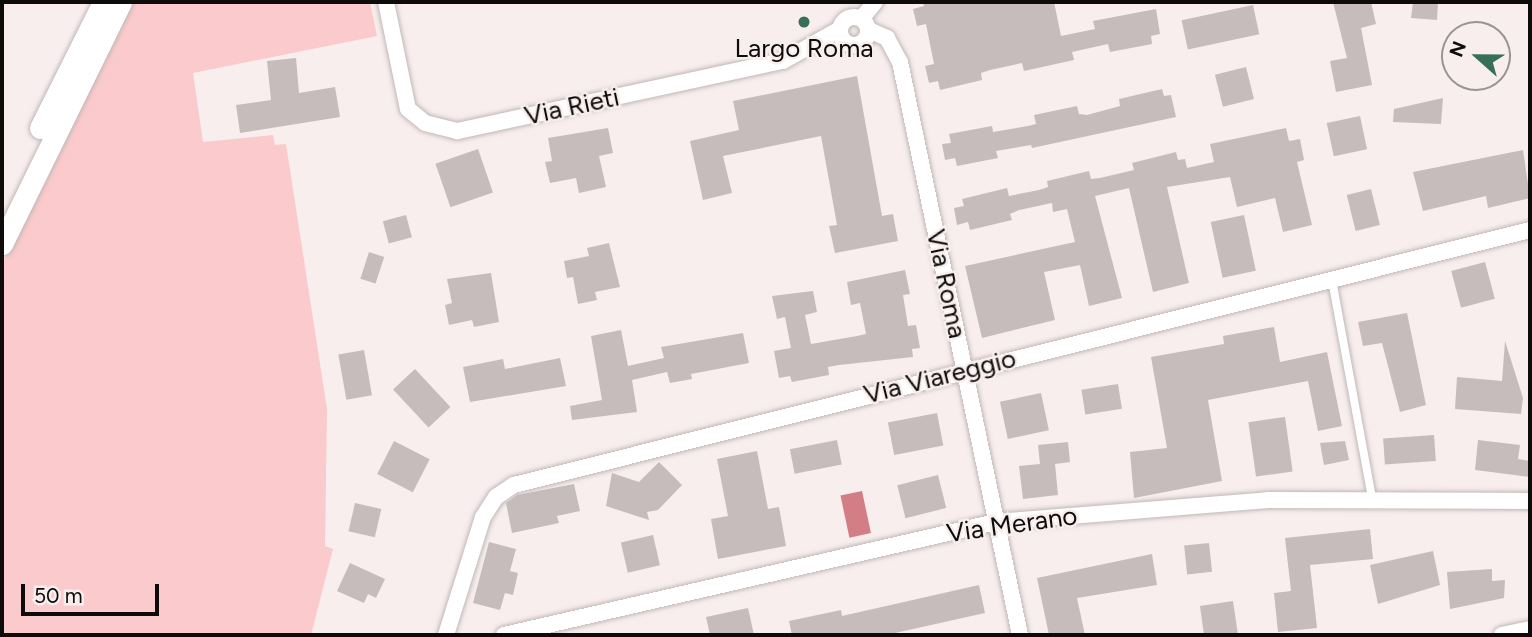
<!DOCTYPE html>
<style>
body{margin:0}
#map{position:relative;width:1532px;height:637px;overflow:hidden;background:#f8eeee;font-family:Figtree,sans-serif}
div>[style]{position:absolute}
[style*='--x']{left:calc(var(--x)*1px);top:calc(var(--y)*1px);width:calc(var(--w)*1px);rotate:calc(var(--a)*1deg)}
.green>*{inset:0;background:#fbcacc}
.water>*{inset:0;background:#d27e84;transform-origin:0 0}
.building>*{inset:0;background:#c6bcbc;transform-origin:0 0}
.roads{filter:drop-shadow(0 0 2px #c1b7b7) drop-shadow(0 0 2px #c1b7b7)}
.service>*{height:8px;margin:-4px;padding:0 4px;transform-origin:4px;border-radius:4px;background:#fff}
.minor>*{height:16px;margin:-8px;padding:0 8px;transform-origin:8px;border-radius:8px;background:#fff}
.minor>.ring{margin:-8px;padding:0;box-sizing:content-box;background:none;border:16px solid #fff;border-radius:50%}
.tertiary>*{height:21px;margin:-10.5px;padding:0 10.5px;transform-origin:10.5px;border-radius:10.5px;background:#fff}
.dots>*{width:19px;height:19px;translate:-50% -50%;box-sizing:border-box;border:4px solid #f8eeee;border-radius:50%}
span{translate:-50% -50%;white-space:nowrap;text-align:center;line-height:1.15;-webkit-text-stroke:5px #f8eeee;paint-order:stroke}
.poi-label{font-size:26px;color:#0e0b0b}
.street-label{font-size:26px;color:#0e0b0b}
.frame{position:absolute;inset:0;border:4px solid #0e0b0b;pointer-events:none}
.north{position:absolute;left:1441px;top:21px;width:70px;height:70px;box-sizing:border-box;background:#f8eeee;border:2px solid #9a9393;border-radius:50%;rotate:291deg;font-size:19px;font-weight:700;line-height:28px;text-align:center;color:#0e0b0b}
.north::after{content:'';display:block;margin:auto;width:24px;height:32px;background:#367059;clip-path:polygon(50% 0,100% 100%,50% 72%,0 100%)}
.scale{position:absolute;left:21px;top:584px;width:138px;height:32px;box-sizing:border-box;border:4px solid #0e0b0b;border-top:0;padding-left:9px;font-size:21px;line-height:24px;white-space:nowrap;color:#0e0b0b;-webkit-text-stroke:5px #f8eeee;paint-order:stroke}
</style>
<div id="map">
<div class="green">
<div style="clip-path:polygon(132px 2px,370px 2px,377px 36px,193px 73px,203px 142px,273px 135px,275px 145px,286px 144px,327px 409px,325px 546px,333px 549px,311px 635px,2px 635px,2px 264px)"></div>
</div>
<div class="water">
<div style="left:862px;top:491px;width:43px;height:22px;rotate:78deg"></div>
</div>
<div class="building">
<div style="clip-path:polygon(923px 2px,1054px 2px,1061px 36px,1095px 29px,1093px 21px,1156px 9px,1160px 34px,1151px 36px,1152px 44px,1110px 52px,1108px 44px,1072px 52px,1074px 60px,1024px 71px,1022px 63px,990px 70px,981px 73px,982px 80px,940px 90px,938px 81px,929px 83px,925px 66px,934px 64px,926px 24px,917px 26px,913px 9px,924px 6px)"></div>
<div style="clip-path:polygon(1333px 2px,1371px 2px,1376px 24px,1361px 28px,1372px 85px,1336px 92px,1330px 61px,1347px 58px)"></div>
<div style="clip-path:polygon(1413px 2px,1438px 2px,1437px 20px,1411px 18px)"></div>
<div style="left:1253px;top:5px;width:30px;height:73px;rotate:78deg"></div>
<div style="clip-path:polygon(296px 58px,299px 93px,335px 87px,340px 117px,240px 133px,236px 105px,271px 100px,267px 61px)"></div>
<div style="left:1246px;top:67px;width:33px;height:32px;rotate:76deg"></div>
<div style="clip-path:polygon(857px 76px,882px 216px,893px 214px,898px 241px,835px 253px,829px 226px,837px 225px,821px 136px,723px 156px,732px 193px,703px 200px,690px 141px,739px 130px,733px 101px)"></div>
<div style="clip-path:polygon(1162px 89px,1164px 96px,1171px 95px,1176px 117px,1032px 148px,1031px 145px,996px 151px,998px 158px,957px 166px,955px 158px,945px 160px,942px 144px,951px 143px,949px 134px,992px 126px,993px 132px,1028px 126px,1036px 124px,1034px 115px,1077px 106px,1079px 114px,1087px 115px,1120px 106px,1119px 99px)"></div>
<div style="clip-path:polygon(1443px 98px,1441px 124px,1393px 122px,1394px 109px)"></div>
<div style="left:1360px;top:116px;width:34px;height:34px;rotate:78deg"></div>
<div style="clip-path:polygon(608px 128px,613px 153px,599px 156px,606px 187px,579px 193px,576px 178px,550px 183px,545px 162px,552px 161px,548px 138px)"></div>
<div style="clip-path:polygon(1286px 128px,1289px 141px,1300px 139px,1304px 160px,1297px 162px,1312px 225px,1283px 232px,1275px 198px,1237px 207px,1230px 177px,1167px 187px,1189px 283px,1153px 292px,1129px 188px,1095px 196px,1122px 298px,1089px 306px,1080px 265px,1044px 272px,1055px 320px,982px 338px,965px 266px,1075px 242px,1067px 209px,1053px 212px,1052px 203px,1019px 210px,1010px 214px,1012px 220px,970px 230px,968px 222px,957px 225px,954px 208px,964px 206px,962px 199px,1007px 188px,1009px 196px,1039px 190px,1048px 187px,1047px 181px,1089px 171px,1091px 179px,1100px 178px,1134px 170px,1132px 163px,1176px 152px,1178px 160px,1185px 159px,1187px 168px,1214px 162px,1210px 144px)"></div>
<div style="left:478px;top:149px;width:46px;height:45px;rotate:71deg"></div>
<div style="clip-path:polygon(1523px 150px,1530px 198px,1488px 208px,1486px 196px,1423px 211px,1413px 172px)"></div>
<div style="left:1371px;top:189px;width:37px;height:25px;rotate:76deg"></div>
<div style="left:406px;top:215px;width:23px;height:24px;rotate:75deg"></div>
<div style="left:1244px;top:215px;width:57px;height:34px;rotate:78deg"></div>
<div style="clip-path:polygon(609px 243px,620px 287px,595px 292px,597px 300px,578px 304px,573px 277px,567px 278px,564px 261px,589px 256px,587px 248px)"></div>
<div style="left:369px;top:252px;width:16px;height:28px;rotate:18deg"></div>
<div style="left:1485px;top:262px;width:38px;height:35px;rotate:75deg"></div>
<div style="clip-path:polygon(905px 270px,910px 294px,903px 295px,908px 326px,916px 325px,920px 348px,912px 349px,913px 357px,839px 365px,828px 367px,829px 375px,792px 382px,790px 376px,779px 378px,774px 351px,791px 348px,785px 317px,777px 319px,772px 296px,813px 291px,817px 312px,805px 315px,811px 344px,857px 336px,866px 334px,860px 303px,851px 305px,847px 282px)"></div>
<div style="clip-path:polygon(491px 273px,499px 322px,474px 327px,472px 320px,449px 325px,445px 305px,452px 303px,447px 279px)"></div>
<div style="clip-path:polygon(1407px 313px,1426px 405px,1400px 412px,1382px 343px,1363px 346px,1358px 322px)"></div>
<div style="clip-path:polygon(1274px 327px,1280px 362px,1327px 352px,1342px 426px,1318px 431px,1308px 381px,1208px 400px,1222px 481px,1134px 498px,1130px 452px,1167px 448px,1151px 357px,1224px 344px,1223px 336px)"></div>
<div style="clip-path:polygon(621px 330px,628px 366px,664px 358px,661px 347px,743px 333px,749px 363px,691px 374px,692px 379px,670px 383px,667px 372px,632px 380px,637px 412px,572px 420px,570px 406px,602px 400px,591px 336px)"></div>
<div style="clip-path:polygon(1505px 341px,1523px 398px,1521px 414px,1455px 409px,1457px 377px,1502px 381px)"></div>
<div style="left:364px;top:350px;width:46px;height:26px;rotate:80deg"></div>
<div style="clip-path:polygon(560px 358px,566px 386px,470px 402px,463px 367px,503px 359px,505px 369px)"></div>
<div style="left:415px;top:369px;width:52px;height:30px;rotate:47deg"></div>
<div style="left:1118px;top:384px;width:25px;height:37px;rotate:81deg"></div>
<div style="left:1041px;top:393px;width:38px;height:42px;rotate:78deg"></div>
<div style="left:937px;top:413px;width:33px;height:50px;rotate:79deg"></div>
<div style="left:1285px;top:417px;width:55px;height:37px;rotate:82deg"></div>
<div style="left:1434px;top:435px;width:26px;height:51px;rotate:86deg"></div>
<div style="left:837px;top:440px;width:25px;height:48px;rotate:79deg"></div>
<div style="clip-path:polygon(1478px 440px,1520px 445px,1518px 459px,1530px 461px,1530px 477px,1475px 470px)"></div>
<div style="left:394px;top:441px;width:40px;height:37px;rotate:27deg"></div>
<div style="clip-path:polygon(1345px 441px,1349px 460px,1324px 465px,1320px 443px)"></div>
<div style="clip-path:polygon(1068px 442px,1070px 462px,1055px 464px,1058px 495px,1023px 499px,1019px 466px,1040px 464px,1038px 445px)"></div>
<div style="clip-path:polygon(757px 451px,768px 509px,779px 507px,786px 546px,718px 559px,711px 519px,728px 516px,717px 459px)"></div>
<div style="clip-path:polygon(659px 462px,682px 485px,658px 510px,647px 512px,649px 520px,606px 506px,612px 473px,639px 482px)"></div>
<div style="left:938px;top:475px;width:34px;height:42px;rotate:76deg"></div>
<div style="clip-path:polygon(574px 484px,580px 511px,557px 516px,559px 523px,512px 533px,506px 503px,517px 495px)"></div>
<div style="left:355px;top:503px;width:27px;height:29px;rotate:13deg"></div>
<div style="clip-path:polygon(1370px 529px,1373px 559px,1310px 565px,1317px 628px,1278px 632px,1274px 593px,1291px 591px,1285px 538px)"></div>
<div style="left:653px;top:535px;width:31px;height:33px;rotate:77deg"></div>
<div style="clip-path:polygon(489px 542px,516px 549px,510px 571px,518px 573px,513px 595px,505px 593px,500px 610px,473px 603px)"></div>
<div style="left:1209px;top:543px;width:29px;height:25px;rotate:84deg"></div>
<div style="clip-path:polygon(1433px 551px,1440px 585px,1378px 604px,1370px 565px)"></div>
<div style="clip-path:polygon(1152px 554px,1157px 585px,1077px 598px,1085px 635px,1049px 635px,1037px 578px)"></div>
<div style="clip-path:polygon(350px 563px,385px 579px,376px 598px,368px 594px,364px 603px,337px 591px)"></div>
<div style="clip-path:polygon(1492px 569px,1492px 581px,1505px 580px,1504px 598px,1450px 609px,1447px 572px)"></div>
<div style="clip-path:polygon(979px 585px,985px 613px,886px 635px,792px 635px,789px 621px,841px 610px,842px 616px)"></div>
<div style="clip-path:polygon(1233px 601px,1238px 635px,1204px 635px,1200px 606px)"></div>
<div style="clip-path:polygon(748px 608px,754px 635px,710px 635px,706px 617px)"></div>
</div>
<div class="roads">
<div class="service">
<div style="--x:1332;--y:280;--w:221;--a:79.6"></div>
</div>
<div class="minor">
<div style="--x:386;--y:2;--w:109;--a:78.4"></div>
<div style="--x:408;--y:109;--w:22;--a:39"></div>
<div style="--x:425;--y:123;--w:34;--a:14"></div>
<div style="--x:458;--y:131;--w:332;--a:-12.2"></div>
<div style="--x:783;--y:61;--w:65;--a:-29.3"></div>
<div class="ring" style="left:840px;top:17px;width:12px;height:12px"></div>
<div style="--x:862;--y:18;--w:21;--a:-51"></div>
<div style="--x:869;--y:30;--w:20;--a:24"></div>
<div style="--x:887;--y:38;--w:27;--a:62"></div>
<div style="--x:900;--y:62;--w:585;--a:78.17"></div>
<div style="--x:446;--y:635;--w:124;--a:-72.6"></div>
<div style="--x:483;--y:517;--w:24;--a:-57"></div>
<div style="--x:496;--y:497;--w:22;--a:-34"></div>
<div style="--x:514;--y:485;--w:1048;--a:-14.09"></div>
<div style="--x:504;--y:635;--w:505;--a:-12.94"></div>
<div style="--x:996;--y:522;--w:273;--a:-4.6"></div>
<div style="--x:1268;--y:500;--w:262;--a:0.2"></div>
<div style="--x:1502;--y:635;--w:29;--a:-12"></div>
</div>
<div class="tertiary">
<div style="--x:40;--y:128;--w:141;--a:-63.4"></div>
<div style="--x:2;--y:244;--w:270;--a:-63.8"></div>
</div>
</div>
<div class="dots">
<div style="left:804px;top:22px;background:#367059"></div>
</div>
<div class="poi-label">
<span style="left:804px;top:49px">Largo Roma</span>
</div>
<div class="street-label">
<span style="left:572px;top:107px;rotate:-12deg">Via Rieti</span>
<span style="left:946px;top:284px;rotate:78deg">Via Roma</span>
<span style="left:940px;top:377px;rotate:-14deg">Via Viareggio</span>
<span style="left:1012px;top:525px;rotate:-8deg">Via Merano</span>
</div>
<div class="frame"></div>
<div class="north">N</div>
<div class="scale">50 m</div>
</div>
